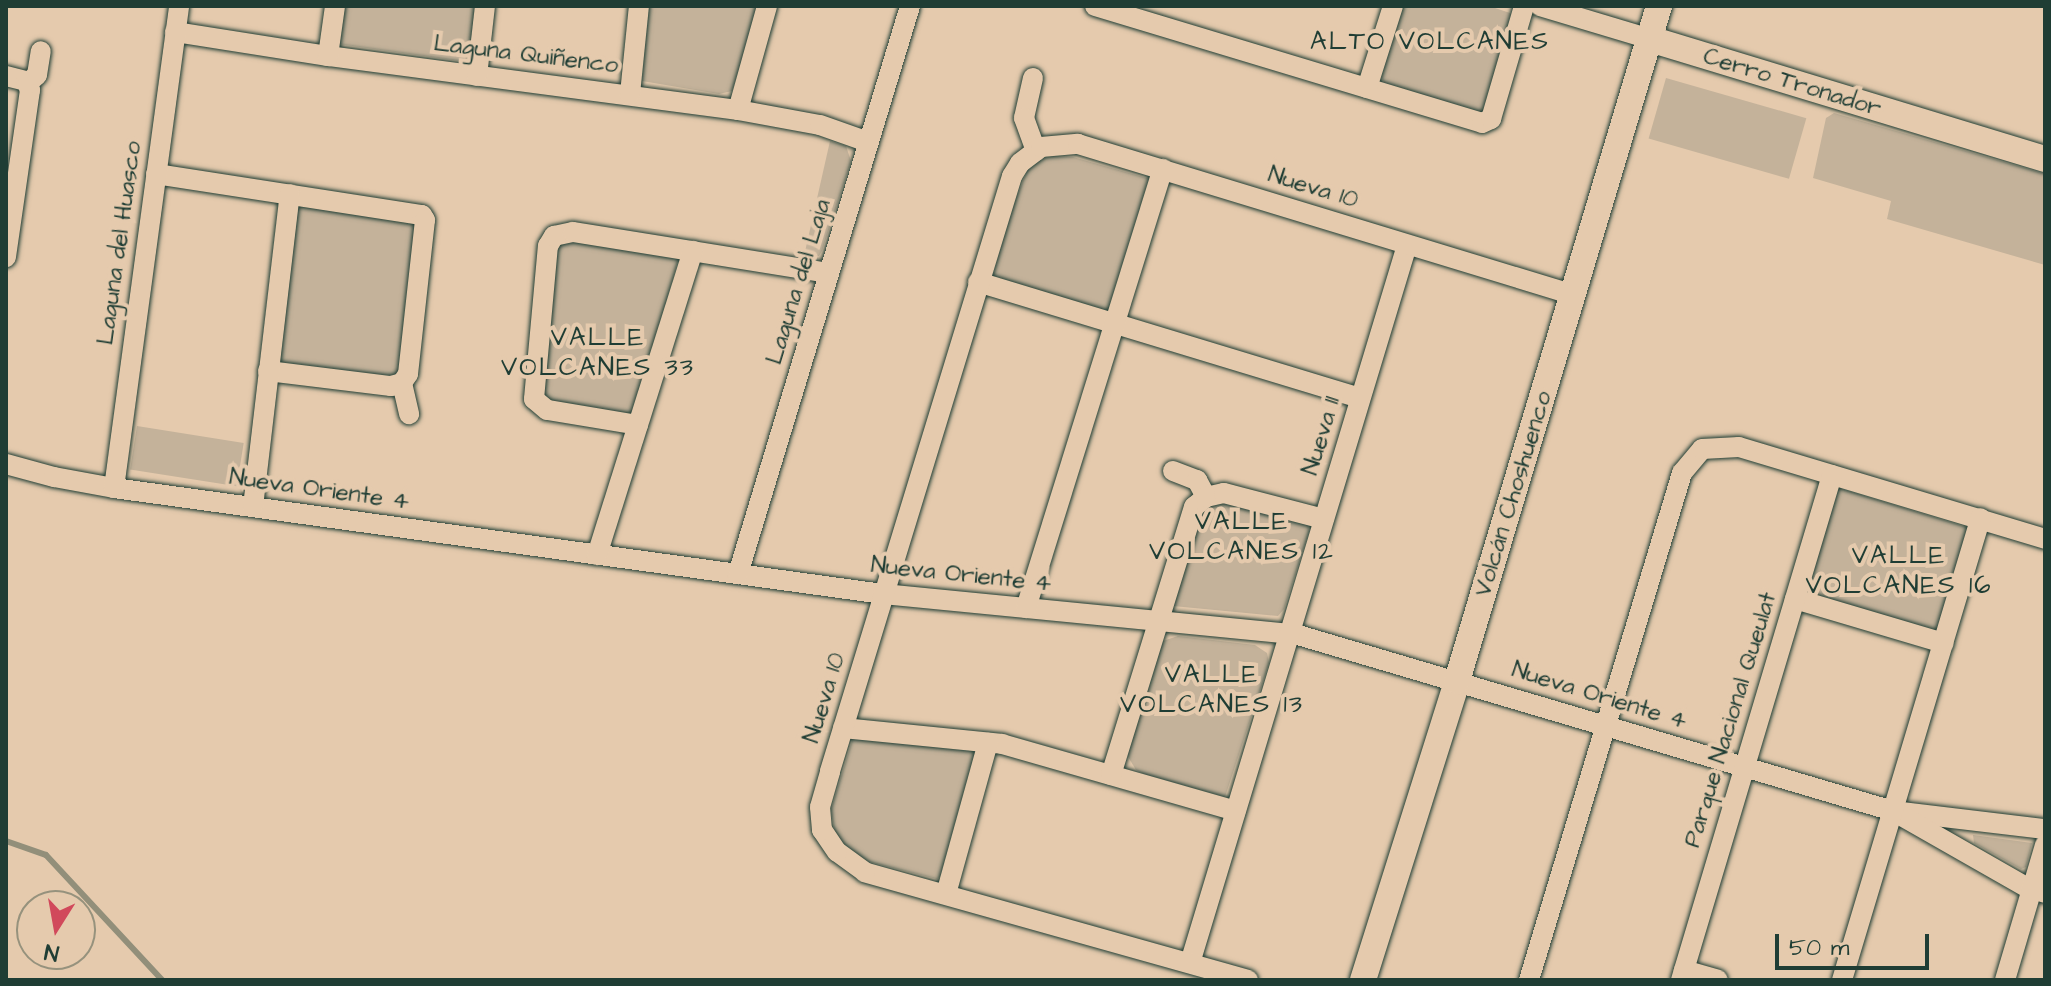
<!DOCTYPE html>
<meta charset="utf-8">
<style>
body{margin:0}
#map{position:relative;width:2051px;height:986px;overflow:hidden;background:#e5caad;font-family:"Architects Daughter",sans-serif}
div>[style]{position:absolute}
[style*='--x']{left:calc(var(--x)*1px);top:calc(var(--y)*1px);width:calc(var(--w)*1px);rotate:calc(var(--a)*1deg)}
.green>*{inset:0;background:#c4b29a;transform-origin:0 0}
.stream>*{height:6px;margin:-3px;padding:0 3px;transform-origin:3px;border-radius:3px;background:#928f7a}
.roads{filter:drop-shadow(0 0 2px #1f3d34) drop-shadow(0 0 2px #1f3d34)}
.minor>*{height:20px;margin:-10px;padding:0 10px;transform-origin:10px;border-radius:10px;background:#e5caad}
.tertiary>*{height:26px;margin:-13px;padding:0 13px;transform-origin:13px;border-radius:13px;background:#e5caad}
span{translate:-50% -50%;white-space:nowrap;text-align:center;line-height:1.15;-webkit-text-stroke:8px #e5caad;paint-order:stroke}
.street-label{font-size:24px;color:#1f3d34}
.neighbourhood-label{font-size:26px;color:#1f3d34;letter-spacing:2px}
.frame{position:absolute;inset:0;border:8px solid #1f3d34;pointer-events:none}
.north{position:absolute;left:16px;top:890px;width:80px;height:80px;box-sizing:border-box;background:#e5caad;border:2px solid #96927d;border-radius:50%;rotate:191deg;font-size:22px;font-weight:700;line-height:32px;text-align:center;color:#1f3d34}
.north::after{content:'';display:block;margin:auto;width:28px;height:36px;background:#d1495b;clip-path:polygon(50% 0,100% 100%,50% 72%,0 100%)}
.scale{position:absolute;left:1775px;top:934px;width:154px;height:36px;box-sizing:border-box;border:4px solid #1f3d34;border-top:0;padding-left:10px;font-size:24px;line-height:28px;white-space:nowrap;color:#1f3d34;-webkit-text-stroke:6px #e5caad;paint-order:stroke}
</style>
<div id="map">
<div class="green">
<div style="clip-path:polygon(342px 6px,478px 6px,470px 55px,460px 61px,338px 44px)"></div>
<div style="clip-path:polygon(647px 6px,760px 6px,732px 91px,719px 94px,642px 81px)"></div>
<div style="clip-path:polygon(1402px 6px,1489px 6px,1510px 13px,1514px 18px,1489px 110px,1478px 114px,1387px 88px,1380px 74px)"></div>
<div style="left:1666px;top:78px;width:146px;height:63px;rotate:16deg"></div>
<div style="clip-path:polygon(1834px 113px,2045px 174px,2045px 265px,1887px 219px,1891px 201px,1813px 178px,1826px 118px)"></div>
<div style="clip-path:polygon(830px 141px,846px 146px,851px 161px,822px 251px,819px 256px,804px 256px)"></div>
<div style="clip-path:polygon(1051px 156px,1073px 157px,1150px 179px,1109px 313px,996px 280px,993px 276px,1008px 219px,1027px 171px,1038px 161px)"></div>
<div style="clip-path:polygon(299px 202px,419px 220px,404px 370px,392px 380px,285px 366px,277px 360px)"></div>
<div style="clip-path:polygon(560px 240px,674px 255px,678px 260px,636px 412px,626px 416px,542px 401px,553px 247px)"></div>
<div style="left:137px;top:426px;width:108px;height:44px;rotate:9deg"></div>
<div style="left:1835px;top:487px;width:143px;height:113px;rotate:17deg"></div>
<div style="clip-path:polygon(1218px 501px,1308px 525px,1309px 532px,1284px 609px,1278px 616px,1173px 606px,1192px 526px,1208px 506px)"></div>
<div style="clip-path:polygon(1178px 636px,1255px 645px,1267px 653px,1269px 663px,1225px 797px,1146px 775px,1136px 770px,1127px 755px,1160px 642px)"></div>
<div style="clip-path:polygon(853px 738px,972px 749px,975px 753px,944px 874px,937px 879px,866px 861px,848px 850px,835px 833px,831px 810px)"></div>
<div style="clip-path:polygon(1973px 835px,2032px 843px,2026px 867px,2021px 869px,1974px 843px)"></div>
</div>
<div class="stream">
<div style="--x:6;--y:841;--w:42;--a:19.3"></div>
<div style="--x:46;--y:855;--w:171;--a:47.1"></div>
</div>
<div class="roads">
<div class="minor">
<div style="--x:1095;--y:6;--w:404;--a:16.8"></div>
<div style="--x:1482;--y:123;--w:10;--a:-24"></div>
<div style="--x:1491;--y:119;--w:118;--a:-73.7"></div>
<div style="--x:1540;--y:6;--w:115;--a:16.7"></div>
<div style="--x:175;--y:32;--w:155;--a:8.9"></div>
<div style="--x:328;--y:56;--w:414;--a:7.5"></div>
<div style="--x:738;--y:110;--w:83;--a:10.4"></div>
<div style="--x:820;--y:125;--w:51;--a:19.5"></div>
<div style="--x:328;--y:56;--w:50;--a:-82"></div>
<div style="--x:6;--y:76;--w:21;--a:14"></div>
<div style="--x:26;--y:81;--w:10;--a:66"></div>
<div style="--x:30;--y:90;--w:169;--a:98.2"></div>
<div style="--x:477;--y:76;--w:70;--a:-83.5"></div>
<div style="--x:1033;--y:78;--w:41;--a:102.7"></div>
<div style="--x:1024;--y:118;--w:35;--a:70"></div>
<div style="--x:28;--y:83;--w:12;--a:-42"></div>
<div style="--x:37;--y:75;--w:24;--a:-81"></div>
<div style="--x:1367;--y:88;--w:86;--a:-72.4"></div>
<div style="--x:630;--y:94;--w:88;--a:-84.2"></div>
<div style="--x:738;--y:110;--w:108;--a:-74.4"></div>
<div style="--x:156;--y:174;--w:269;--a:8.8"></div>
<div style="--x:422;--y:215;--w:6;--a:59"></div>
<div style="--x:425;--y:220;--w:155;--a:96.3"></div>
<div style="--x:408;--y:374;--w:11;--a:124"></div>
<div style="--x:402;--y:383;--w:32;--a:77"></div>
<div style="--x:978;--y:282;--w:399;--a:16.9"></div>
<div style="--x:268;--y:371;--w:124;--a:7"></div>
<div style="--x:391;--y:386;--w:11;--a:-15"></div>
<div style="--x:638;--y:425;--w:92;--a:-170.6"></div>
<div style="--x:547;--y:410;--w:17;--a:-140"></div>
<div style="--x:534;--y:399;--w:154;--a:-84.8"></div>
<div style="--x:548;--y:246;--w:12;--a:-59"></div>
<div style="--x:554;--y:236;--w:19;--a:-12"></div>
<div style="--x:573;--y:232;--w:259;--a:9.1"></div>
<div style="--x:6;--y:464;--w:50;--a:15.2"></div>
<div style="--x:54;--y:477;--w:61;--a:10.4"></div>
<div style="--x:114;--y:488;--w:776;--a:7.85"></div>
<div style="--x:883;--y:594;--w:417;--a:5.6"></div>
<div style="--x:1298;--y:635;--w:620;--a:16.48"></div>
<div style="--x:1893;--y:811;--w:153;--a:6.8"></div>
<div style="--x:1173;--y:471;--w:26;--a:21"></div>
<div style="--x:1197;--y:480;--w:19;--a:62"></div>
<div style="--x:114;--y:488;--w:486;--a:-82.3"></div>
<div style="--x:253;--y:507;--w:315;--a:-83.3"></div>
<div style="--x:597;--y:555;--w:319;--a:-72.5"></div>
<div style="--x:738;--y:574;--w:593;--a:-73.15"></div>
<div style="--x:1795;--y:599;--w:155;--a:16.5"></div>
<div style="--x:1026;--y:608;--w:460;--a:-72.7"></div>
<div style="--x:843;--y:728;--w:160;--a:5.7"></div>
<div style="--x:1002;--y:744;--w:243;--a:16"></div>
<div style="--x:1111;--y:775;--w:281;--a:-72.8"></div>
<div style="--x:1194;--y:507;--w:16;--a:-40"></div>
<div style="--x:1206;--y:497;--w:18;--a:-13"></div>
<div style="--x:1224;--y:493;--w:103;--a:14.6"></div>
<div style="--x:1900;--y:815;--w:147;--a:29.7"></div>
<div style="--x:2028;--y:888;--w:18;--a:16"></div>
<div style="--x:946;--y:894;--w:157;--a:-74.5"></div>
<div style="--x:1190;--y:963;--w:750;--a:-73.18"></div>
<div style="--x:1684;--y:970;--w:35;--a:16"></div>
<div style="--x:1248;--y:980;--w:398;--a:-164.3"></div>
<div style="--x:865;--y:872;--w:34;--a:-144"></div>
<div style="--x:837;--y:852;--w:27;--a:-124"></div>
<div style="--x:822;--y:830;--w:23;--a:-95"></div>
<div style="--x:820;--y:807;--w:37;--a:-74"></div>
<div style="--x:830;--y:771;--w:622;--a:-72.99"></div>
<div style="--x:1012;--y:176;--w:15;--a:-58"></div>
<div style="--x:1020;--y:163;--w:26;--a:-37"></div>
<div style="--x:1041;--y:147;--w:37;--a:-5"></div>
<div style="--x:1078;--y:144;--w:518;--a:16.93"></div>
<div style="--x:1529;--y:980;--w:530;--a:-73.21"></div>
<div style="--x:1682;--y:473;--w:31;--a:-50"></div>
<div style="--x:1702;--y:449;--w:37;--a:-3"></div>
<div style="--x:1739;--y:447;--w:320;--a:16.7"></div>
<div style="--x:1681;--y:980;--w:527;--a:-73.35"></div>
<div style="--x:1842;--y:980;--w:482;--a:-73.3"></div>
<div style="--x:2005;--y:980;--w:141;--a:-73.5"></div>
</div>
<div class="tertiary">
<div style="--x:1650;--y:39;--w:413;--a:16.9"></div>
<div style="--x:1363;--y:980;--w:313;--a:-72.5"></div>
<div style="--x:1457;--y:681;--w:705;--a:-73.34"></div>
</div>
</div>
<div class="street-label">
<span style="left:526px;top:55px;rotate:7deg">Laguna Quiñenco</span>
<span style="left:1792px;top:83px;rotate:17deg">Cerro Tronador</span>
<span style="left:1313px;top:188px;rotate:17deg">Nueva 10</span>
<span style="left:120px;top:243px;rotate:-82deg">Laguna del Huasco</span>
<span style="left:799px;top:282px;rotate:-73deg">Laguna del Laja</span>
<span style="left:1322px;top:436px;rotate:-73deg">Nueva 11</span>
<span style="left:319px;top:490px;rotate:8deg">Nueva Oriente 4</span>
<span style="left:1514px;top:494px;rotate:-73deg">Volcán Choshuenco</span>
<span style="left:961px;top:575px;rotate:6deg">Nueva Oriente 4</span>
<span style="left:1599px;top:696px;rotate:17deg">Nueva Oriente 4</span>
<span style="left:825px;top:698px;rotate:-73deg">Nueva 10</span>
<span style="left:1731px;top:720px;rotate:-73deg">Parque Nacional Queulat</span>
</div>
<div class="neighbourhood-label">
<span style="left:1430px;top:42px">ALTO VOLCANES</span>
<span style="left:598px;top:353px">VALLE<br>VOLCANES 33</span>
<span style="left:1242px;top:537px">VALLE<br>VOLCANES 12</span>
<span style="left:1899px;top:571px">VALLE<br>VOLCANES 16</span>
<span style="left:1212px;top:690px">VALLE<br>VOLCANES 13</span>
</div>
<div class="frame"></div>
<div class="north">N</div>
<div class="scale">50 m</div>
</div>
